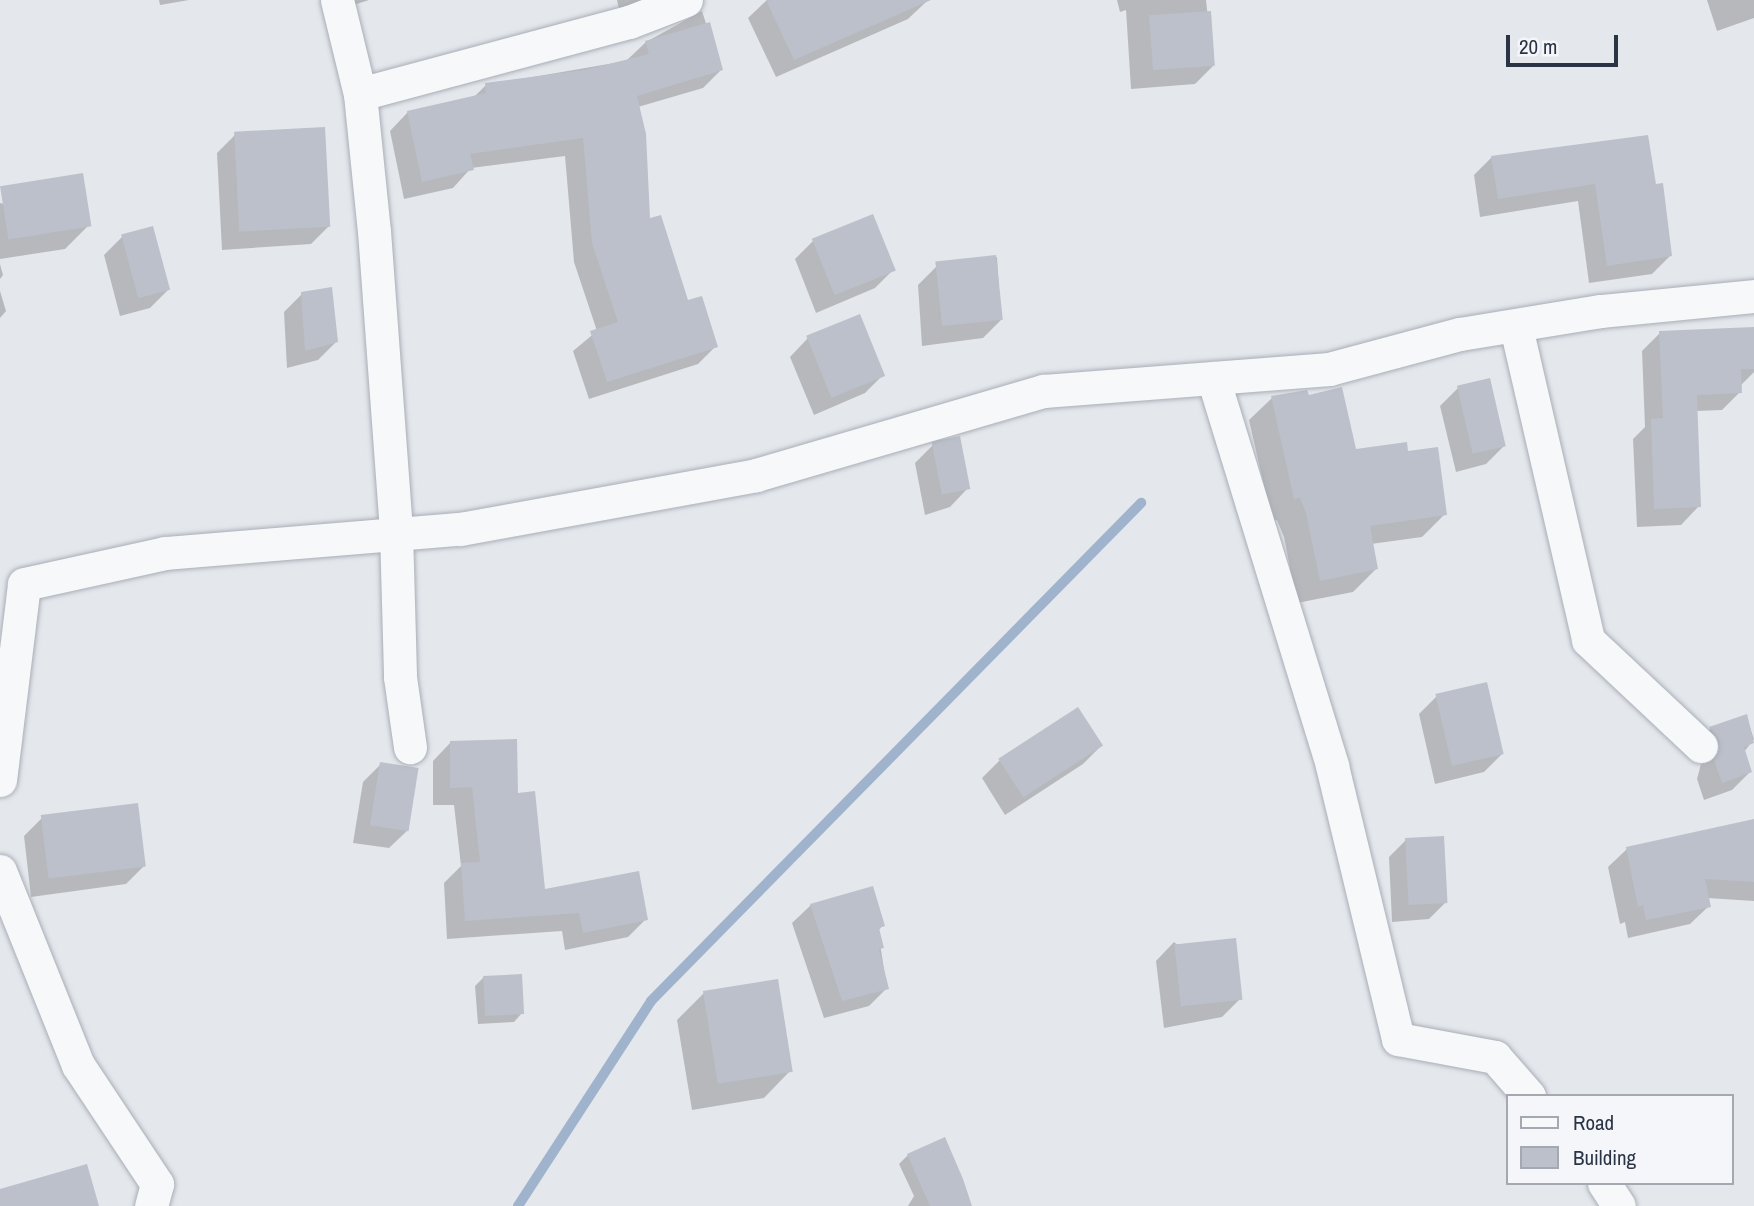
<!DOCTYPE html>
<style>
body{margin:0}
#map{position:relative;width:1754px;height:1206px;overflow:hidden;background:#e4e7ec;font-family:"Archivo Narrow",sans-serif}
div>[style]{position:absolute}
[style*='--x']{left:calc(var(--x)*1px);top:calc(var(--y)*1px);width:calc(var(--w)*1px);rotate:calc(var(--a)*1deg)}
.shadow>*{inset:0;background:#0003}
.stream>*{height:10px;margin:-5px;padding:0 5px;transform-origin:5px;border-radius:5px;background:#9fb4cc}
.building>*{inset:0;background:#bbc0ca;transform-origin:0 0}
.roads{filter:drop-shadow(0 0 2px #a9aeb7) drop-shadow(0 0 2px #a9aeb7)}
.street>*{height:33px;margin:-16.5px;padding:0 16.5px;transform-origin:16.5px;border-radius:16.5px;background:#f7f8fa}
span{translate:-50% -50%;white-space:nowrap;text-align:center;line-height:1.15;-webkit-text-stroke:7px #f4f6f9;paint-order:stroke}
.legend{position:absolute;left:1506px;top:1094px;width:228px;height:91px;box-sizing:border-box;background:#f4f6f9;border:2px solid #a4a8b1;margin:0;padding:9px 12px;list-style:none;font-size:21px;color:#2b3445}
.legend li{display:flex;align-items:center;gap:14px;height:35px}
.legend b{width:35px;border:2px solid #a4a8b1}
.scale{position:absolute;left:1506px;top:35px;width:112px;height:32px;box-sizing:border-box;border:4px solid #2b3445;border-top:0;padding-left:9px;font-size:21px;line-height:24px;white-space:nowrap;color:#2b3445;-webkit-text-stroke:5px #f4f6f9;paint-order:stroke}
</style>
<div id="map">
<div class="shadow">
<div style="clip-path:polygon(159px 0,189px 0,160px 5px)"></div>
<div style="clip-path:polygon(325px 0,369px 0,329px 13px)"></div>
<div style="clip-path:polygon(617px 0,679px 0,621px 18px)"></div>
<div style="clip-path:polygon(767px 0,926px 0,927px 1px,908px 19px,776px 77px,748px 18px)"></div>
<div style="clip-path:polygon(1117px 0,1206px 0,1213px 66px,1195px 84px,1131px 89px,1126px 10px,1120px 12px)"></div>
<div style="clip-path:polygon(1707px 0,1754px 0,1754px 18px,1717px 31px)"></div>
<div style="clip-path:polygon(702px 11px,721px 70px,703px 88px,638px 107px,648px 221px,687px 303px,716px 346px,698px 364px,589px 399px,573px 351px,597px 331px,574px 262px,565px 156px,471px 168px,453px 188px,404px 199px,390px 131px,408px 112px,473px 98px,486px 85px,626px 61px,646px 42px)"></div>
<div style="clip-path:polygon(235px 135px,329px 226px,311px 244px,222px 250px,217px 153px)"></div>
<div style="clip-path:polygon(1492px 157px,1654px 186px,1670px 256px,1652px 274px,1589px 283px,1578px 201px,1480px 217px,1474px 175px)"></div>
<div style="clip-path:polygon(0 203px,89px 225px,65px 249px,0 259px)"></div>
<div style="clip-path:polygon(122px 237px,168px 290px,150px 308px,120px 316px,104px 255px)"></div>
<div style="clip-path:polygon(813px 241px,894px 269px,875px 288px,816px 313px,795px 259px)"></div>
<div style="clip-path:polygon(997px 257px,1001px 320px,983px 338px,922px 346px,918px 285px,936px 267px)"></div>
<div style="clip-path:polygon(0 264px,3px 275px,0 279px)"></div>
<div style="clip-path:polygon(0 291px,6px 311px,0 318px)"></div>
<div style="clip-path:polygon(302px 294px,336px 342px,318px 360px,287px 368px,284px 312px)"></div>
<div style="clip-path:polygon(1754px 328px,1754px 372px,1740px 386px,1740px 392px,1722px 410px,1696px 411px,1699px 506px,1681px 525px,1637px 527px,1633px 439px,1645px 427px,1642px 351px,1660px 333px)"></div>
<div style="clip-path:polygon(808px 338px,883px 375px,865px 393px,814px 415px,790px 357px)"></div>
<div style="clip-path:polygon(1458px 388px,1504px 446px,1486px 464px,1456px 472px,1440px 406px)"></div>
<div style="clip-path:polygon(1272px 398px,1354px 451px,1407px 453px,1445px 514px,1422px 537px,1371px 544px,1376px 569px,1353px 592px,1297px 603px,1284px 537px,1277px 520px,1272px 521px,1249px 420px)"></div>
<div style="clip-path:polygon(933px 445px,968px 488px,950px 507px,925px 515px,915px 463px)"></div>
<div style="clip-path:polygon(1437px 696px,1502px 754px,1484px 772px,1435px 784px,1419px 714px)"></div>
<div style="clip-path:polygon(1746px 716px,1754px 739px,1744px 752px,1750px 772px,1732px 790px,1704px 800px,1697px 779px,1702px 760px,1692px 747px,1710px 729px)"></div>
<div style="clip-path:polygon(451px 742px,516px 795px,544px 891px,646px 919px,628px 937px,565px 950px,562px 931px,447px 939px,444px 883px,461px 866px,454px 805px,433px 805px,433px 761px)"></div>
<div style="clip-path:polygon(1101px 746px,1083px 764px,1005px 815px,982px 778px,1000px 760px)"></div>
<div style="clip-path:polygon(381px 764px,408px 830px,389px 848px,353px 843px,363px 782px)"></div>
<div style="clip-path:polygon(42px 818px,144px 866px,126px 884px,31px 897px,24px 836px)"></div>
<div style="clip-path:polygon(1754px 821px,1754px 901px,1707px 898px,1709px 906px,1690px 924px,1628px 938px,1625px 922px,1620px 924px,1608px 867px,1627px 849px)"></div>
<div style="clip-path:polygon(1406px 840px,1446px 902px,1429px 919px,1392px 922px,1389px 857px)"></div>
<div style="clip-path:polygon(811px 905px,883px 925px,878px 931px,887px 988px,869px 1006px,824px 1018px,792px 923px)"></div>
<div style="clip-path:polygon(1174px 942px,1240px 999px,1222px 1017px,1164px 1028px,1156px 961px)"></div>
<div style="clip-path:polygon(484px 977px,522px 1013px,514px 1022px,478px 1024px,475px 986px)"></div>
<div style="clip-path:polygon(704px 993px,790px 1071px,764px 1098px,692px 1110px,677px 1020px)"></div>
<div style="clip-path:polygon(908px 1155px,967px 1206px,908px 1206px,914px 1196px,899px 1164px)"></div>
</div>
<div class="stream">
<div style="--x:518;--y:1206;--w:244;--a:-57"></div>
<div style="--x:651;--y:1001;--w:699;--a:-45.46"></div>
</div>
<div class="building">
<div style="clip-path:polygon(766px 0,931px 0,794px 60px)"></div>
<div style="left:1211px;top:11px;width:55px;height:62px;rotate:86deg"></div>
<div style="clip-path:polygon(710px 22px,723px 70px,637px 96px,646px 134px,650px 218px,661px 215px,688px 300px,702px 296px,718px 347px,607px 382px,590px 331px,618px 322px,592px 243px,583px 138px,470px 154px,474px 170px,422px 182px,407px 111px,486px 93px,485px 83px,585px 70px,649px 54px,645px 41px)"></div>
<div style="left:325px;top:127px;width:100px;height:91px;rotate:87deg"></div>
<div style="clip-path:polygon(1648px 135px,1656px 184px,1663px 183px,1672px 256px,1607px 266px,1595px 184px,1498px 199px,1491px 156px)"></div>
<div style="left:83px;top:173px;width:54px;height:84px;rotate:81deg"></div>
<div style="left:873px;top:214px;width:61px;height:66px;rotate:68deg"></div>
<div style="left:153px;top:226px;width:66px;height:33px;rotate:75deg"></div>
<div style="left:996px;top:255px;width:65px;height:61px;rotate:84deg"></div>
<div style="clip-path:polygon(332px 287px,338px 342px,305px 351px,301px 292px)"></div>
<div style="left:860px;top:314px;width:67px;height:58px;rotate:68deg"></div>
<div style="clip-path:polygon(1754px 327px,1754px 369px,1741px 369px,1742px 393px,1697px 395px,1701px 507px,1654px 509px,1651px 419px,1663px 418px,1659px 331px)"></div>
<div style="left:1490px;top:378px;width:70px;height:34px;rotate:77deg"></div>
<div style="clip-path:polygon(1342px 387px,1356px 449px,1407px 442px,1408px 451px,1438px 447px,1447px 515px,1370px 526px,1378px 569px,1320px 581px,1306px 513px,1300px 498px,1294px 499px,1271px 396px,1307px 390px,1309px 395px)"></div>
<div style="left:960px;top:436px;width:54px;height:29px;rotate:79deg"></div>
<div style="left:1487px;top:682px;width:74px;height:53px;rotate:77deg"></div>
<div style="left:1078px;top:707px;width:46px;height:95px;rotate:57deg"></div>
<div style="clip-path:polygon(1747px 714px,1754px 743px,1744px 747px,1752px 772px,1722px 783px,1714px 760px,1720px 741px,1709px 727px)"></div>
<div style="clip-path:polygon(517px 739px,518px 793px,535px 791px,545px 889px,639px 871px,648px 920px,583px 933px,579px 913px,465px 921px,461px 863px,480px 862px,472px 787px,450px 788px,450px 741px)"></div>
<div style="left:380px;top:762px;width:39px;height:64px;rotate:9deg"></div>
<div style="left:138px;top:803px;width:64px;height:98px;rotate:83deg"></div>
<div style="clip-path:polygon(1754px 819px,1754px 882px,1705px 879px,1711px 907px,1646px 920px,1643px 905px,1638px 907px,1626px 847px)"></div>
<div style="left:1444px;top:836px;width:67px;height:39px;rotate:87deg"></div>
<div style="clip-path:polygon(873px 886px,885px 926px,879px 928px,884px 948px,879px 949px,889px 989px,842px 1001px,810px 904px)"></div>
<div style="left:1236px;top:938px;width:62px;height:62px;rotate:84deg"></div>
<div style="left:522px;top:974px;width:40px;height:39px;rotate:87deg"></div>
<div style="left:778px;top:979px;width:94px;height:76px;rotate:81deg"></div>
<div style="clip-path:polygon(945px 1137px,963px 1179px,972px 1206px,930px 1206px,907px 1154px)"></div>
<div style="clip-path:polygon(87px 1164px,99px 1206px,0 1206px,0 1189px)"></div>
</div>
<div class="roads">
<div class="street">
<div style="--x:337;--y:0;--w:97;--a:76.3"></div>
<div style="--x:360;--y:94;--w:138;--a:84.2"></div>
<div style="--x:374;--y:231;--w:301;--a:85.8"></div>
<div style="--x:396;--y:531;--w:146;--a:88.4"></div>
<div style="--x:400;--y:677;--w:71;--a:81.9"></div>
<div style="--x:360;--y:94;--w:278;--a:-15"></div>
<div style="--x:629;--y:22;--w:61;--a:-21.1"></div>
<div style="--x:1516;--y:327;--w:321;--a:77"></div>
<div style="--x:1588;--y:640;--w:155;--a:43.2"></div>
<div style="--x:1213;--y:378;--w:406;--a:72.9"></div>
<div style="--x:1332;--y:766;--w:281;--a:76.4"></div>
<div style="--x:1398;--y:1039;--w:99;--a:10.5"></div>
<div style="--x:1495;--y:1057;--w:52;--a:48.9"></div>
<div style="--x:0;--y:780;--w:197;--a:-83"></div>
<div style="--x:24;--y:584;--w:144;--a:-12.4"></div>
<div style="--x:165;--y:553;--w:296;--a:-4.7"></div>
<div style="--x:460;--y:529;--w:301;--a:-10.3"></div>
<div style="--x:756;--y:475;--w:300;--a:-16.3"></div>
<div style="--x:1044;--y:391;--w:286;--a:-4.4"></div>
<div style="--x:1329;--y:369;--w:136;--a:-15"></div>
<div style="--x:1460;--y:334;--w:143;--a:-9.3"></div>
<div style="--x:1601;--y:311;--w:154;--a:-5.6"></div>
<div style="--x:0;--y:871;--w:209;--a:68.1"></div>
<div style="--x:78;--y:1065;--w:143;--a:56.4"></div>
<div style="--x:157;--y:1184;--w:23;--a:105"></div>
<div style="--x:1604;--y:1183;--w:27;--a:57"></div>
</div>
</div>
<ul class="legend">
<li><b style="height:9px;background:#f7f8fa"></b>Road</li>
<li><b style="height:19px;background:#bbc0ca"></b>Building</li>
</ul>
<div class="scale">20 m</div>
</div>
